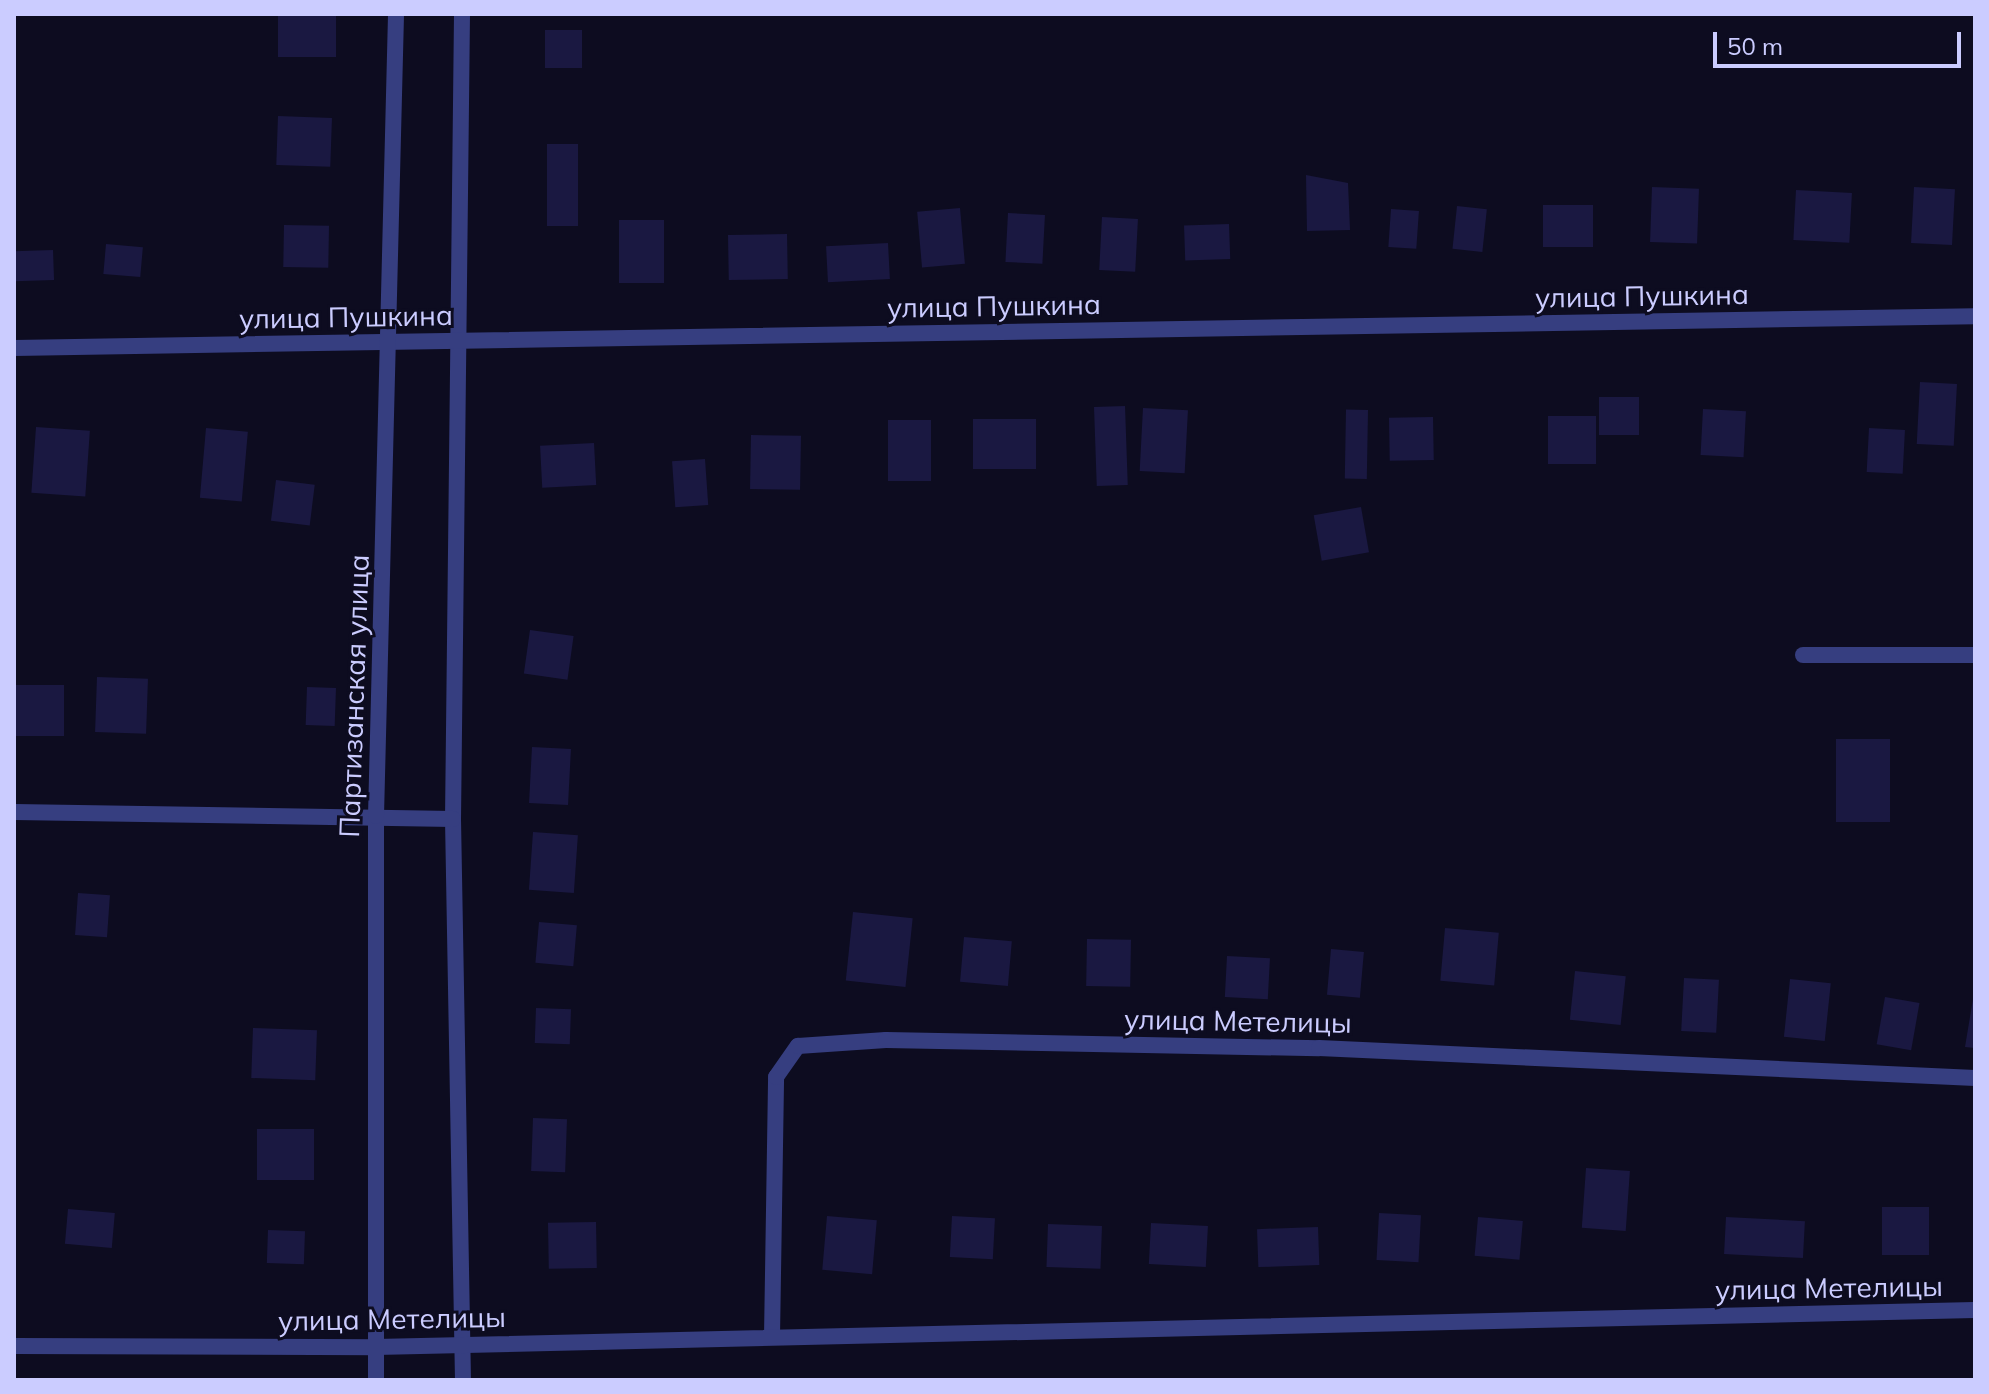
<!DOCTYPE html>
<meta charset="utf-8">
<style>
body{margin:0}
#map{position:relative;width:1989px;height:1394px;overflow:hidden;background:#0d0c20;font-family:Mulish,sans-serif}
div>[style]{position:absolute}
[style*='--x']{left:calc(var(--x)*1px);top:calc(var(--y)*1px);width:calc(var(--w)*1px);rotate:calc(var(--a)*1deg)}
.building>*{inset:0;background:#1a1841;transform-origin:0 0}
.lane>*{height:16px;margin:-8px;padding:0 8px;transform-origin:8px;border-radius:8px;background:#363e80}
.street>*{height:16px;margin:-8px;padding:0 8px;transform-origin:8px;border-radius:8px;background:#363e80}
span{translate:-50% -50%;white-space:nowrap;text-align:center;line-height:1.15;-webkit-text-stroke:6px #0d0c20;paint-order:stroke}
.street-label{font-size:28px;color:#cbccff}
.frame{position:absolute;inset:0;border:16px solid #cbccff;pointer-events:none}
.scale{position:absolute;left:1713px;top:32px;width:248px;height:36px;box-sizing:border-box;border:4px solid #cbccff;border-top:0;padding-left:10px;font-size:24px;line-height:28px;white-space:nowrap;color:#cbccff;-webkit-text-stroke:6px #0d0c20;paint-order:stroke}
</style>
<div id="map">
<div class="building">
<div style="left:278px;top:14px;width:58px;height:43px"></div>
<div style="left:582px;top:30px;width:38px;height:37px;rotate:90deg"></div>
<div style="left:278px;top:116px;width:54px;height:49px;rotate:2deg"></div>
<div style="left:547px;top:144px;width:31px;height:82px"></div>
<div style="clip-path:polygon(1306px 175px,1348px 183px,1350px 230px,1307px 231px)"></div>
<div style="left:1652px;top:187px;width:47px;height:55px;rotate:2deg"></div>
<div style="left:1914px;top:187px;width:41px;height:56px;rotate:3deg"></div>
<div style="left:1796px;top:190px;width:56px;height:50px;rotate:3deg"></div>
<div style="left:1543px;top:205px;width:50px;height:42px"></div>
<div style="left:1457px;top:206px;width:30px;height:43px;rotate:6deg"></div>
<div style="left:960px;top:208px;width:56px;height:43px;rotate:85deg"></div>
<div style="left:1391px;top:209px;width:28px;height:38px;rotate:4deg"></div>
<div style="left:1008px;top:213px;width:37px;height:49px;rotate:3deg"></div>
<div style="left:1102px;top:217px;width:36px;height:53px;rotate:3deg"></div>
<div style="left:619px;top:220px;width:45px;height:63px"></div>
<div style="left:1229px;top:224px;width:35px;height:45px;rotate:88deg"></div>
<div style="left:284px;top:225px;width:45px;height:42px;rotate:1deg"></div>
<div style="left:787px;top:234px;width:45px;height:59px;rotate:89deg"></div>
<div style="left:888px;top:243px;width:36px;height:62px;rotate:87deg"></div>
<div style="left:106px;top:244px;width:37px;height:30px;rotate:5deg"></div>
<div style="left:53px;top:250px;width:30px;height:39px;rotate:88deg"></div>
<div style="left:1920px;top:382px;width:37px;height:62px;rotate:3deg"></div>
<div style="left:1599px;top:397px;width:40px;height:38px"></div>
<div style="left:1125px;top:406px;width:79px;height:31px;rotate:88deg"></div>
<div style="left:1143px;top:408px;width:45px;height:63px;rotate:3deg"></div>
<div style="left:1703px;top:409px;width:43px;height:46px;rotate:3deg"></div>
<div style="left:1368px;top:410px;width:69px;height:22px;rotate:91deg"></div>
<div style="left:1548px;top:416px;width:48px;height:48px"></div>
<div style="left:1433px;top:417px;width:43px;height:44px;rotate:89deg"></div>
<div style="left:973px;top:419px;width:63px;height:50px"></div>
<div style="left:888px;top:420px;width:43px;height:61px"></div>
<div style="left:36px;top:427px;width:54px;height:66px;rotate:4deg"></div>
<div style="left:206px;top:428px;width:42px;height:70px;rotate:5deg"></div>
<div style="left:1869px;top:428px;width:36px;height:44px;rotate:3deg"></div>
<div style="left:751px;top:435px;width:50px;height:54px;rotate:1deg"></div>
<div style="left:594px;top:443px;width:42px;height:54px;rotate:87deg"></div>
<div style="left:705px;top:459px;width:46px;height:33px;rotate:86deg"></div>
<div style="left:276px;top:480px;width:39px;height:41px;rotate:7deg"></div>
<div style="left:1361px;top:507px;width:46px;height:48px;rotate:80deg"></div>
<div style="left:530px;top:630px;width:44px;height:44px;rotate:8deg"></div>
<div style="left:97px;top:677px;width:51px;height:55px;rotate:2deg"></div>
<div style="left:14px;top:685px;width:50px;height:51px"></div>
<div style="left:307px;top:687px;width:29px;height:38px;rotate:2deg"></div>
<div style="left:1836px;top:739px;width:54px;height:83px"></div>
<div style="left:532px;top:747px;width:39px;height:56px;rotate:3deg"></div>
<div style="left:533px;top:832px;width:45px;height:58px;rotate:4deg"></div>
<div style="left:78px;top:893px;width:32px;height:42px;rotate:4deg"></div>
<div style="left:853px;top:912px;width:60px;height:69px;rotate:6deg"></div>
<div style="left:539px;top:922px;width:38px;height:41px;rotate:5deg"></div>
<div style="left:1445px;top:928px;width:54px;height:53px;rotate:5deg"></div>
<div style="left:964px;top:937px;width:48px;height:45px;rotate:5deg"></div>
<div style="left:1087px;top:939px;width:44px;height:47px;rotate:1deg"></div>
<div style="left:1331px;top:949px;width:33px;height:46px;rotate:5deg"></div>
<div style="left:1227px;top:956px;width:43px;height:41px;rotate:3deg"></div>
<div style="left:1575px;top:971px;width:51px;height:49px;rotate:6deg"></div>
<div style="left:1684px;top:978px;width:35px;height:53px;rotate:3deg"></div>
<div style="left:1790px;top:979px;width:41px;height:58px;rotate:6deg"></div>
<div style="clip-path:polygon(1975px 987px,1975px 1048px,1965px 1047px)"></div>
<div style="left:1885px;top:997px;width:35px;height:48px;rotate:10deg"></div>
<div style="left:536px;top:1008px;width:35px;height:35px;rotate:2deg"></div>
<div style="left:253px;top:1028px;width:64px;height:50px;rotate:2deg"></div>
<div style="left:533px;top:1118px;width:34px;height:53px;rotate:2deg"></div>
<div style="left:257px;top:1129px;width:57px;height:51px"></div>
<div style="left:1586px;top:1168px;width:44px;height:60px;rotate:4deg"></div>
<div style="left:1882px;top:1207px;width:47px;height:48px"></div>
<div style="left:68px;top:1209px;width:47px;height:35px;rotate:5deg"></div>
<div style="left:1379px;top:1213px;width:42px;height:47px;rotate:3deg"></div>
<div style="left:827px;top:1216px;width:50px;height:54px;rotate:5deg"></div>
<div style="left:952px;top:1216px;width:43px;height:41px;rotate:3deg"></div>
<div style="left:1478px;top:1217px;width:45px;height:39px;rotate:5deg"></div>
<div style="left:1726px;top:1217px;width:79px;height:37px;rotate:3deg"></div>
<div style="left:596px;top:1222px;width:46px;height:48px;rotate:89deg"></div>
<div style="left:1151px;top:1223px;width:57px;height:41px;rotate:3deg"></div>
<div style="left:1048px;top:1224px;width:54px;height:43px;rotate:2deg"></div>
<div style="left:1318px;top:1227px;width:38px;height:61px;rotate:88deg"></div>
<div style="left:268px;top:1230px;width:37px;height:33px;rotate:2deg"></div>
</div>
<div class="lane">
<div style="--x:1803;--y:655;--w:172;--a:0"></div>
</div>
<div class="street">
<div style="--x:462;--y:14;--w:805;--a:90.64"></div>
<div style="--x:453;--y:819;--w:561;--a:88.98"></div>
<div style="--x:14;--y:348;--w:1961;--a:-0.93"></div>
<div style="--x:14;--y:812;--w:439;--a:0.9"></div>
<div style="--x:772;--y:1337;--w:260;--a:-89.1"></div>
<div style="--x:776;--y:1077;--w:38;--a:-55"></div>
<div style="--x:798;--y:1046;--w:88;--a:-3.9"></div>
<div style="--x:886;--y:1040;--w:433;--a:1.1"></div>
<div style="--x:1319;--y:1048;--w:657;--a:2.62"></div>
<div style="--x:14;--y:1346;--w:362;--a:0.2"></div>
<div style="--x:376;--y:1347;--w:1599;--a:-1.33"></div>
<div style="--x:376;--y:1380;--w:564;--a:-90"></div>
<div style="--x:376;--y:816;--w:802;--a:-88.57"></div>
</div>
<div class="street-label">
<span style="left:1642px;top:296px;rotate:-1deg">улица Пушкина</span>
<span style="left:994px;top:306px;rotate:-1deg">улица Пушкина</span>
<span style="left:346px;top:317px;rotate:-1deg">улица Пушкина</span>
<span style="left:354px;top:696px;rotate:-88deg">Партизанская улица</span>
<span style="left:1238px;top:1021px;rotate:1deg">улица Метелицы</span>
<span style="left:1829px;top:1288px;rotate:-1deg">улица Метелицы</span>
<span style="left:392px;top:1319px;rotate:-1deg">улица Метелицы</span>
</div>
<div class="frame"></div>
<div class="scale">50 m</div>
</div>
